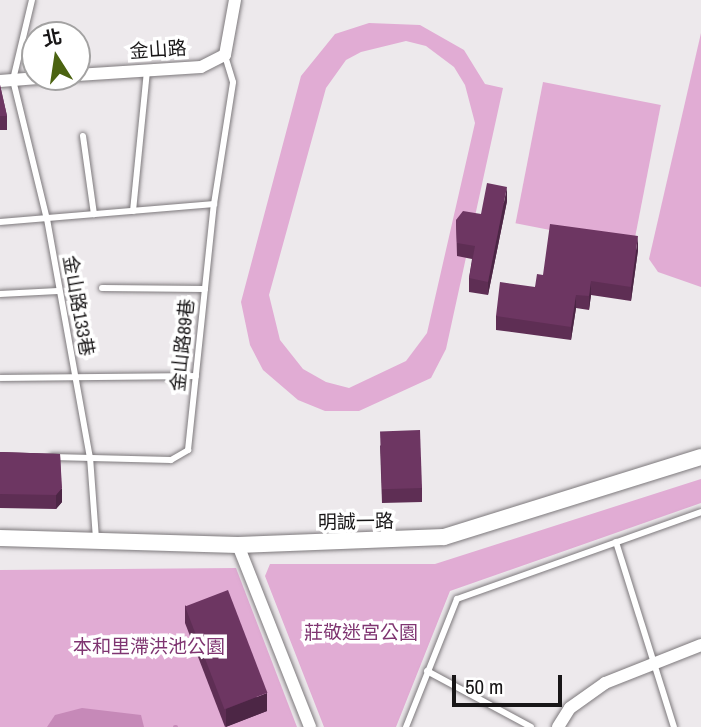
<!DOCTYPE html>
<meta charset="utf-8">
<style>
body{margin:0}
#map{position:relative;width:701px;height:727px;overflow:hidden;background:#ede9ec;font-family:"Archivo Narrow","Noto Sans TC",sans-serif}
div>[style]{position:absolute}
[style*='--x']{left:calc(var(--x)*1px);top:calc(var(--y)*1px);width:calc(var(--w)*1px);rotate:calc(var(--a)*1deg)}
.green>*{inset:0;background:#e1acd4;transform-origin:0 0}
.water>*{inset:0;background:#c689b8}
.stream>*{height:4.5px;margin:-2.25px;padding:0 2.25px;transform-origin:2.25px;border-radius:2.25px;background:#c689b8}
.roads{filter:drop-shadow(0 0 2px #7d797c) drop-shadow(0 0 2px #7d797c)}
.service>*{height:6px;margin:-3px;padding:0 3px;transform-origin:3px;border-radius:3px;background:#fff}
.minor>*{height:12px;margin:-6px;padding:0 6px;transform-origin:6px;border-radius:6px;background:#fff}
.tertiary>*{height:16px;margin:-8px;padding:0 8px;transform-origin:8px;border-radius:8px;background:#fff}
.wall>*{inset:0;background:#5e2e54}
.shaded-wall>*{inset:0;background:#4c2645}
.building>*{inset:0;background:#6d3662;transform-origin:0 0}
span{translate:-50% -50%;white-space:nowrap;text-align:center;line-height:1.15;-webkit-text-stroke:7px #fff;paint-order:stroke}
.street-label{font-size:19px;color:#181617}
.park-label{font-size:19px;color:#7f3571}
.north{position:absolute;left:21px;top:21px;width:70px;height:70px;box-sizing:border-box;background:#fff;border:2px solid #a3a2a2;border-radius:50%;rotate:348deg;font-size:19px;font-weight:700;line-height:28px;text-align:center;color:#181617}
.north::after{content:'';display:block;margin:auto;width:24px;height:32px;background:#4b6311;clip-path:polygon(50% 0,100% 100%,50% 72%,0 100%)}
.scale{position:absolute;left:452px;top:675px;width:110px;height:32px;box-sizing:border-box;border:4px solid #181617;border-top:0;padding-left:9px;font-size:21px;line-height:24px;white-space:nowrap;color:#181617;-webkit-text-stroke:5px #fff;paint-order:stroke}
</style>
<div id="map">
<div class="green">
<div style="clip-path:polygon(evenodd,369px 23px,420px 25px,464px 50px,485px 84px,503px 88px,446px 349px,431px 378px,359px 411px,325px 411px,298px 400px,263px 370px,250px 345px,241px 302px,301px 76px,335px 34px,369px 23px,406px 41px,426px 46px,454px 67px,465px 85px,475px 123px,427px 333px,406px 361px,349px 388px,326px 382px,303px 369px,280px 340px,269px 295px,326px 88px,346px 60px,361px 52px,406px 41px)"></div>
<div style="clip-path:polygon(701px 33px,701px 287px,658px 272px,649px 259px)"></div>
<div style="left:543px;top:82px;width:120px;height:144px;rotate:11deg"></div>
<div style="clip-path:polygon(701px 479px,701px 503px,450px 591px,396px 727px,324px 727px,265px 576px,270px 564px,435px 564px)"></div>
<div style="clip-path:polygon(236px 568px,297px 727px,0 727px,0 570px)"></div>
</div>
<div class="water">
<div style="clip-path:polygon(82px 708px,141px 715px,144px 727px,47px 727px,55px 715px)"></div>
</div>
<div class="stream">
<div style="--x:175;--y:727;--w:1;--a:0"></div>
</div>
<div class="roads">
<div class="service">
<div style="--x:32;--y:0;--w:82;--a:103.4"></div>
<div style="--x:13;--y:80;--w:143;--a:76.3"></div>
<div style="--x:47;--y:219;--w:242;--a:79.8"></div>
<div style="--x:90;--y:457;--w:82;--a:85.8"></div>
<div style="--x:83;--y:136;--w:79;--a:82"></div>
<div style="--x:133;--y:211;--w:141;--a:-84.3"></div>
<div style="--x:0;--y:222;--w:215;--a:-4.8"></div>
<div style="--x:102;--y:288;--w:103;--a:0.6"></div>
<div style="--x:0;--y:294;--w:58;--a:-3"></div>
<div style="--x:0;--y:378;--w:196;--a:-0.6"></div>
<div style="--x:52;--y:457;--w:119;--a:1.4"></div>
<div style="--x:171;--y:460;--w:20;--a:-30"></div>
<div style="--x:188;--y:450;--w:247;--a:-84"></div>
<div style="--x:214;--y:204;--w:123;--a:-81.1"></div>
<div style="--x:233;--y:82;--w:28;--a:-107"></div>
<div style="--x:616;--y:542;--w:194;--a:72.6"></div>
<div style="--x:427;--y:671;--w:118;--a:28.3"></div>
<div style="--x:406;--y:727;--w:138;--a:-68.3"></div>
<div style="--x:457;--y:599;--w:259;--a:-19.6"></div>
</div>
<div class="minor">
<div style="--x:77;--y:75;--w:124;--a:-3.7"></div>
<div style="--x:201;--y:67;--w:27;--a:-27"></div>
<div style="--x:225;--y:55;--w:56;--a:-79.7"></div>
<div style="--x:0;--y:81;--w:51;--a:-4.5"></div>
<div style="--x:238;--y:545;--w:196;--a:68.4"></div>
<div style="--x:558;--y:727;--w:22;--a:-58"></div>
<div style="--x:570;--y:708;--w:43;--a:-35.5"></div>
<div style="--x:605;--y:683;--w:103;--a:-21.6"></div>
</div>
<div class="tertiary">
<div style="--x:0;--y:538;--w:238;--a:1.7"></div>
<div style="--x:238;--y:545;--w:206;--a:-2.2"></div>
<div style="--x:444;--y:537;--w:269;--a:-17.3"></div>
</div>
</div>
<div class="wall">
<div style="clip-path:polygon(0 85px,7px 116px,7px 130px,0 130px)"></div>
<div style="clip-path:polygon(507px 201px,488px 295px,469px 292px,469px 278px,472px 259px,457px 256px,456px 220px,481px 214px)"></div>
<div style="clip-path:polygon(638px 250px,631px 301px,591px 295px,589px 310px,576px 308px,571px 340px,496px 330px,496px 316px,535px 287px,543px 275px)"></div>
<div style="clip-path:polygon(380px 445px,422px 488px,422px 502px,382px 503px)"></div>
<div style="clip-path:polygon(0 452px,60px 454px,62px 502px,56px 509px,0 508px)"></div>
<div style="clip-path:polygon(185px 605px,267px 711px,225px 727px,185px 623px)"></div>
</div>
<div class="shaded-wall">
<div style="clip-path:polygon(507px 187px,507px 201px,488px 295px,488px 282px)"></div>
<div style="clip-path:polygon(638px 236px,638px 250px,631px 301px,631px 287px)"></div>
<div style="clip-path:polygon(591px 281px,591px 295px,589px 310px,589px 296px)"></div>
<div style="clip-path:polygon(576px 295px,576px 308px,571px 340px,571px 327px)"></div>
<div style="clip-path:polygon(62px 488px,62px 502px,56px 509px,56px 495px)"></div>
<div style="clip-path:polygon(267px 693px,267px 711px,226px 727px,226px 709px)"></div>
</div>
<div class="building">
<div style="clip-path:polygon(0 85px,7px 116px,0 116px)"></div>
<div style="clip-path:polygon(487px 183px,507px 187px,488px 282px,469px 278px,475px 246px,457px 243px,456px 220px,463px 211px,481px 214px)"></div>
<div style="clip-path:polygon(550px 224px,638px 236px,631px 287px,591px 281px,589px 296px,576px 295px,571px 327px,496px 316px,500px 282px,535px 287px,537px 274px,543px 275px)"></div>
<div style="left:420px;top:430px;width:58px;height:40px;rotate:88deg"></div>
<div style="clip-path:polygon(0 452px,60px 454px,62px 488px,56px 495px,0 494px)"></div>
<div style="left:228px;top:590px;width:110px;height:46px;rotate:69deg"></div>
</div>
<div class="street-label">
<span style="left:158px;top:50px;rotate:-4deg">金山路</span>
<span style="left:78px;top:306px;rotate:80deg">金山路133巷</span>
<span style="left:183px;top:345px;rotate:-84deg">金山路89巷</span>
<span style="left:356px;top:522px;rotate:-1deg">明誠一路</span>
</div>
<div class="park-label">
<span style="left:361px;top:633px">莊敬迷宮公園</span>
<span style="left:149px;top:647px">本和里滯洪池公園</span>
</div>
<div class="north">北</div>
<div class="scale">50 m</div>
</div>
